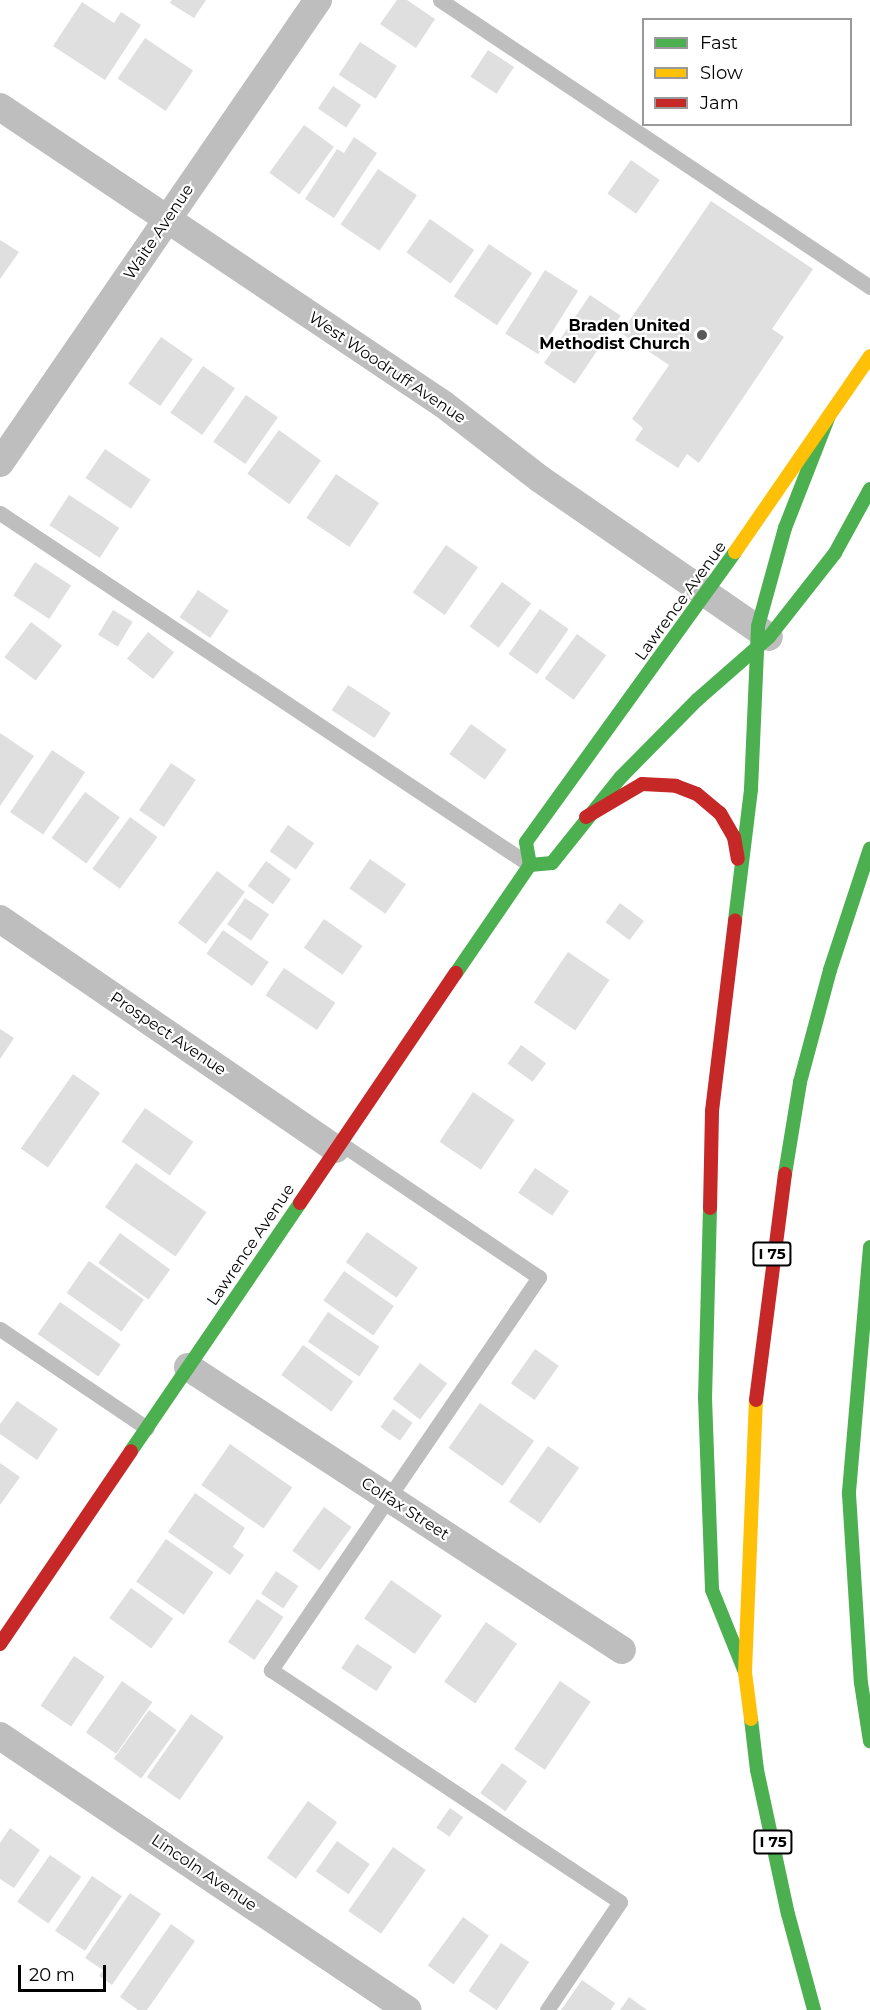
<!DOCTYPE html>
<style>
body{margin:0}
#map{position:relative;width:870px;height:2010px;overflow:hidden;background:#fff;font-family:Montserrat,sans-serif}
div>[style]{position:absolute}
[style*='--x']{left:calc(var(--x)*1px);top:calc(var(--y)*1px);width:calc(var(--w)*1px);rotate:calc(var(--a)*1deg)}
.building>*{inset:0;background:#dfdfdf;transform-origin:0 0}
.lane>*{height:15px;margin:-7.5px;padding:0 7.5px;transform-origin:7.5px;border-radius:7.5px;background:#bebebe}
.street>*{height:28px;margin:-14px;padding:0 14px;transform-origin:14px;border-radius:14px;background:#bebebe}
.fast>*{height:14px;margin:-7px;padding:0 7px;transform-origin:7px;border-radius:7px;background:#4caf50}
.slow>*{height:14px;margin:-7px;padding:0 7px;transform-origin:7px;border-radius:7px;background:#ffc107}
.jam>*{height:14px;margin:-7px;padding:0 7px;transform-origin:7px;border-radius:7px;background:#c62828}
.dots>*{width:16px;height:16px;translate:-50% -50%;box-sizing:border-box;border:3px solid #fff;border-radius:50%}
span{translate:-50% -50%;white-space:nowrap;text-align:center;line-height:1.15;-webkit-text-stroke:4.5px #fff;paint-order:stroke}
.shield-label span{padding:2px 4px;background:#fff;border:2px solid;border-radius:4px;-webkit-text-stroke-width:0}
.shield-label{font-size:15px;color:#000;font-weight:700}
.street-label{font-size:16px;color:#000}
.poi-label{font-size:16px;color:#000;font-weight:700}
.right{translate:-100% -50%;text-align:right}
.legend{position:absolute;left:642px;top:18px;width:210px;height:108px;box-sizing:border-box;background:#fff;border:2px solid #999;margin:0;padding:8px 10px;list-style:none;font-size:18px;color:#000}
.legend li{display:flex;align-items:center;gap:12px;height:30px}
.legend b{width:30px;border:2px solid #999}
.scale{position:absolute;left:18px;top:1965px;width:88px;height:27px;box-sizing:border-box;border:3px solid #000;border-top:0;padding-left:8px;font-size:18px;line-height:21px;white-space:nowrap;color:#000;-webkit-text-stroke:4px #fff;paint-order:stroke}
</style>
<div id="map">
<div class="building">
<div style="clip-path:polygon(172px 0,206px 0,194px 18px,170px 3px)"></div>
<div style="clip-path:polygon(397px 0,407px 0,435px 19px,416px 48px,380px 24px)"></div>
<div style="clip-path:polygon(82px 2px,114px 23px,121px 12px,141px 25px,105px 80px,53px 46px)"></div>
<div style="left:145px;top:38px;width:58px;height:49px;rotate:34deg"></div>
<div style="left:360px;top:42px;width:44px;height:39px;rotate:33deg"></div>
<div style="left:488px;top:50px;width:31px;height:32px;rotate:33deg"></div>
<div style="left:333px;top:86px;width:34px;height:27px;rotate:34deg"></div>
<div style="left:304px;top:125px;width:37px;height:59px;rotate:36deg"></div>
<div style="clip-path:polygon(354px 137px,377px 153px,334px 218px,305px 199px,337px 149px,344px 153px)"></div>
<div style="left:631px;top:160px;width:35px;height:41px;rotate:35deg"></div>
<div style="left:378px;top:169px;width:47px;height:67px;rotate:34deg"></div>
<div style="clip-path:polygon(711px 201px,813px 269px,772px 329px,784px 337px,699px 463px,687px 454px,678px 468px,635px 440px,643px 428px,632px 419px,669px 365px,621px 333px)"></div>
<div style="left:430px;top:219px;width:54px;height:41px;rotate:35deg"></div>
<div style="clip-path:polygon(0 240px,19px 252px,0 279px)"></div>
<div style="left:489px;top:244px;width:52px;height:63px;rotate:34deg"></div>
<div style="left:545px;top:270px;width:39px;height:75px;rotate:32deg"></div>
<div style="left:590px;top:295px;width:37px;height:82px;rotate:34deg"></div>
<div style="left:161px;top:337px;width:39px;height:57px;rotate:35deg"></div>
<div style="left:203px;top:366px;width:39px;height:57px;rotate:35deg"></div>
<div style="left:246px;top:395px;width:39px;height:57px;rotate:35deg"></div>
<div style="left:279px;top:430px;width:52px;height:54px;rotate:36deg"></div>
<div style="left:105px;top:449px;width:55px;height:35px;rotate:34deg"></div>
<div style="left:336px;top:474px;width:52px;height:53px;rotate:34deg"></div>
<div style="left:69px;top:495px;width:60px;height:36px;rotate:33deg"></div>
<div style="left:446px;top:545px;width:39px;height:58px;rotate:35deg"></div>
<div style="left:35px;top:562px;width:43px;height:40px;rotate:33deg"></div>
<div style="left:502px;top:582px;width:36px;height:55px;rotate:36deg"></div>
<div style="left:198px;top:590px;width:37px;height:33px;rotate:34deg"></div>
<div style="left:540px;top:609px;width:35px;height:55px;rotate:35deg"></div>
<div style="left:113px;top:610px;width:23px;height:29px;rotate:31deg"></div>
<div style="left:31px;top:622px;width:39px;height:44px;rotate:37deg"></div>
<div style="left:148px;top:632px;width:33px;height:34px;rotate:38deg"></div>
<div style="left:577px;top:634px;width:36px;height:55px;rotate:36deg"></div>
<div style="left:348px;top:685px;width:51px;height:30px;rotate:33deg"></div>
<div style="left:471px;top:724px;width:44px;height:37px;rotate:36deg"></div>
<div style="clip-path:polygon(0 733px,34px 756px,0 806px)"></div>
<div style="left:52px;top:750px;width:40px;height:75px;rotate:34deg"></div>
<div style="left:171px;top:763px;width:30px;height:57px;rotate:34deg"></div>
<div style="left:85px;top:792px;width:43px;height:57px;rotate:36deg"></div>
<div style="left:130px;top:817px;width:34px;height:64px;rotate:36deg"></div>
<div style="left:288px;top:825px;width:32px;height:32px;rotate:35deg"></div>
<div style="left:370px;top:859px;width:44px;height:36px;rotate:35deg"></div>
<div style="left:266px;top:861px;width:31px;height:31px;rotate:36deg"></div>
<div style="left:217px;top:871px;width:35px;height:65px;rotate:37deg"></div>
<div style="left:245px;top:898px;width:29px;height:32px;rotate:34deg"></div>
<div style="left:620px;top:903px;width:30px;height:24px;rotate:37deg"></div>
<div style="left:324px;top:919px;width:47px;height:35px;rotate:35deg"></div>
<div style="left:223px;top:930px;width:56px;height:29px;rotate:35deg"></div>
<div style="left:568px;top:952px;width:50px;height:61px;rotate:34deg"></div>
<div style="left:284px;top:968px;width:62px;height:33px;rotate:34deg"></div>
<div style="clip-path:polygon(0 1029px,14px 1038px,0 1059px)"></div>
<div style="left:521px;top:1045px;width:31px;height:23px;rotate:36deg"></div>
<div style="left:73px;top:1074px;width:33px;height:91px;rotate:35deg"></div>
<div style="left:473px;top:1092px;width:50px;height:60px;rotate:34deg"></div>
<div style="left:145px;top:1108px;width:59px;height:41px;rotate:35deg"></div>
<div style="left:136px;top:1163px;width:86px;height:54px;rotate:35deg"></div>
<div style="left:535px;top:1168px;width:41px;height:30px;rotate:34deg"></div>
<div style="left:367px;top:1232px;width:62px;height:37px;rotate:35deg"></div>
<div style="left:120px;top:1233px;width:62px;height:37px;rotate:36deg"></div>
<div style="left:89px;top:1261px;width:67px;height:39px;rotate:35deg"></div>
<div style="left:344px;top:1271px;width:61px;height:36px;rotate:35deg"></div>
<div style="left:60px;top:1302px;width:74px;height:39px;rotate:35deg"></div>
<div style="left:328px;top:1312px;width:62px;height:36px;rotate:34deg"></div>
<div style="left:303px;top:1345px;width:62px;height:37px;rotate:36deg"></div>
<div style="left:535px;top:1349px;width:29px;height:42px;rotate:35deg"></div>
<div style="left:420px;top:1363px;width:34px;height:45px;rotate:37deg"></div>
<div style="clip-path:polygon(17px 1401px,58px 1429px,37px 1460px,0 1434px,0 1424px)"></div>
<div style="left:480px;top:1403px;width:66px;height:55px;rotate:35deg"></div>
<div style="left:393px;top:1409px;width:24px;height:22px;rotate:35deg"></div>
<div style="left:230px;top:1444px;width:76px;height:50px;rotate:35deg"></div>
<div style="left:548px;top:1446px;width:38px;height:68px;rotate:35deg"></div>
<div style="clip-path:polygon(0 1463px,20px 1477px,0 1505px)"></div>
<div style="clip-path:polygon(195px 1493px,245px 1528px,233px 1547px,244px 1555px,230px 1575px,168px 1532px)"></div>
<div style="left:324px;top:1507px;width:34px;height:54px;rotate:36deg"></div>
<div style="left:166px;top:1539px;width:58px;height:52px;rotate:35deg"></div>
<div style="left:276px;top:1571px;width:27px;height:27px;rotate:34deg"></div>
<div style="left:391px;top:1580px;width:62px;height:47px;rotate:35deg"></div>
<div style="left:131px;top:1588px;width:52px;height:37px;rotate:36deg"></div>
<div style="left:257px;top:1599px;width:32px;height:52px;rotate:34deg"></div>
<div style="left:486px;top:1622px;width:38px;height:73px;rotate:35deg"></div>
<div style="left:357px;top:1644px;width:42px;height:29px;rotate:33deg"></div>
<div style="left:74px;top:1656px;width:37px;height:60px;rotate:34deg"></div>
<div style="left:122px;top:1681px;width:37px;height:63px;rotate:35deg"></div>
<div style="left:560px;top:1681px;width:37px;height:82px;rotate:34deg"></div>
<div style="left:149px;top:1710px;width:34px;height:60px;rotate:36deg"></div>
<div style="left:191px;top:1714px;width:40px;height:77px;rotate:35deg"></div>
<div style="left:502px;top:1763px;width:31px;height:37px;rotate:36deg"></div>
<div style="left:308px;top:1801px;width:36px;height:70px;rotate:36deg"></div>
<div style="left:450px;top:1808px;width:16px;height:24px;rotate:35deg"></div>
<div style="clip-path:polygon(10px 1828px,40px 1850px,14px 1888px,0 1879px,0 1843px)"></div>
<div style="left:337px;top:1841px;width:40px;height:37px;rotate:35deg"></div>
<div style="left:393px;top:1847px;width:40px;height:78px;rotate:35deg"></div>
<div style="left:50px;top:1855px;width:38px;height:57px;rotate:35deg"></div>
<div style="left:92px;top:1876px;width:36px;height:66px;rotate:34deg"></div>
<div style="clip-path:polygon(130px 1893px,161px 1914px,112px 1985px,99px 1976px,103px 1970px,85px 1958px)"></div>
<div style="left:463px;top:1917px;width:32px;height:60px;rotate:36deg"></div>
<div style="clip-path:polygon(171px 1924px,195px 1941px,147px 2010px,138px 2010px,120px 1997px)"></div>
<div style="left:501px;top:1943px;width:34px;height:58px;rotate:34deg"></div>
<div style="clip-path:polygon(582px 1980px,615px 2003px,611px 2010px,561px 2010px)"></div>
<div style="clip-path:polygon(629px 1997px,647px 2010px,620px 2010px)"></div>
</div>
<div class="lane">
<div style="--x:440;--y:0;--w:517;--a:33.72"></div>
<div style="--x:0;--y:513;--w:633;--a:33.59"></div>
<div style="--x:340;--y:1143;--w:240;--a:34"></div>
<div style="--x:539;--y:1277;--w:476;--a:124.3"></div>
<div style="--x:271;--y:1670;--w:419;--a:33.6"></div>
<div style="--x:620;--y:1902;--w:130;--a:124.1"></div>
<div style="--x:0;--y:1329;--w:177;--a:34"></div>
</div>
<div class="street">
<div style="--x:0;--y:107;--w:533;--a:33.84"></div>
<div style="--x:443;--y:404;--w:123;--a:37.7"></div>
<div style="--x:540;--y:479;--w:278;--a:34.6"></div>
<div style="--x:0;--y:463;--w:562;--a:-55.52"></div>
<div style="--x:0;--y:919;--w:407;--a:34.4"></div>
<div style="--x:188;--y:1367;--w:518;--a:33.11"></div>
<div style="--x:0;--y:1736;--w:491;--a:33.9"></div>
</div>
<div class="fast">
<div style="--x:530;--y:865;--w:22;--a:-5"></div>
<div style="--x:552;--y:863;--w:110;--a:-51.3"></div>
<div style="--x:621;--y:777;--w:108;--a:-45.4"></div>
<div style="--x:697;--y:700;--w:96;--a:-41.2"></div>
<div style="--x:769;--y:637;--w:107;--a:-51.8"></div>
<div style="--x:835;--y:553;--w:73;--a:-61.3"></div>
<div style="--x:735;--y:920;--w:132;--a:-83"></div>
<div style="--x:751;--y:789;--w:163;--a:-87.5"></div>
<div style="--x:758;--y:626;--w:102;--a:-74.6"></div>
<div style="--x:785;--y:528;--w:120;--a:-68.6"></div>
<div style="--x:456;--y:973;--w:131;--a:-55.6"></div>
<div style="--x:530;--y:865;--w:23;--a:-100"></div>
<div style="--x:526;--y:842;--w:357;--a:-54.2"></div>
<div style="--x:785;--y:1174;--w:93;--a:-80.7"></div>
<div style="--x:800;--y:1082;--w:116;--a:-75"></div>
<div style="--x:830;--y:970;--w:128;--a:-71.8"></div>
<div style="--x:710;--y:1208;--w:190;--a:91.5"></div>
<div style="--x:705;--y:1398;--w:192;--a:87.9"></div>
<div style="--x:712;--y:1590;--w:88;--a:68.1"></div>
<div style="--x:870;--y:1247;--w:248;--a:94.9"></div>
<div style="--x:849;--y:1494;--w:189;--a:86.4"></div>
<div style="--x:861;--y:1683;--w:59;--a:81.2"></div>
<div style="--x:131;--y:1451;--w:300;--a:-55.7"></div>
<div style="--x:751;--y:1719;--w:51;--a:83.3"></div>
<div style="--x:757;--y:1770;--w:147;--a:77.9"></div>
<div style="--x:788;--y:1914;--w:99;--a:74.8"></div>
</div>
<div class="slow">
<div style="--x:735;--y:552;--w:238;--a:-55.4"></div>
<div style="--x:751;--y:1719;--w:47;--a:-97.3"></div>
<div style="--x:745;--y:1672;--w:272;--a:-87.7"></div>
</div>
<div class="jam">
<div style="--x:586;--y:817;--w:65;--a:-30.5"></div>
<div style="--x:642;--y:784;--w:34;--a:3"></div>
<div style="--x:676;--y:786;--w:22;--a:21"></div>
<div style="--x:697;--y:794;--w:30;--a:40"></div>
<div style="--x:720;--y:813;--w:28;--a:60"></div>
<div style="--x:734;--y:837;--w:22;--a:80"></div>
<div style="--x:300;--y:1203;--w:278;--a:-55.9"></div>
<div style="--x:710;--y:1208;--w:97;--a:-88.8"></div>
<div style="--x:712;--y:1111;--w:192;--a:-83.1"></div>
<div style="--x:756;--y:1400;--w:228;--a:-82.7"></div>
<div style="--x:0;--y:1644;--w:233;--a:-55.8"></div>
</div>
<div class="dots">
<div style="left:702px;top:335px;background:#595959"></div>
</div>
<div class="shield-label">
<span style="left:772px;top:1254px">I 75</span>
<span style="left:773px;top:1842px">I 75</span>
</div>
<div class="street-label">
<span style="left:159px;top:232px;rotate:-56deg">Waite Avenue</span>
<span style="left:387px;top:368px;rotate:34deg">West Woodruff Avenue</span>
<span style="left:681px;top:601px;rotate:-54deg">Lawrence Avenue</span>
<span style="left:168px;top:1034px;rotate:34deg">Prospect Avenue</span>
<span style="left:251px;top:1245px;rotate:-56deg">Lawrence Avenue</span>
<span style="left:405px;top:1509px;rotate:33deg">Colfax Street</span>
<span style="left:204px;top:1873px;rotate:34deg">Lincoln Avenue</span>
</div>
<div class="poi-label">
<span class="right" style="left:690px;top:335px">Braden United<br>Methodist Church</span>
</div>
<ul class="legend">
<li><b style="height:8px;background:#4caf50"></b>Fast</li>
<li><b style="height:8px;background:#ffc107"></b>Slow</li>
<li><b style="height:8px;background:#c62828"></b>Jam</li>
</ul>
<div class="scale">20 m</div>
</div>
